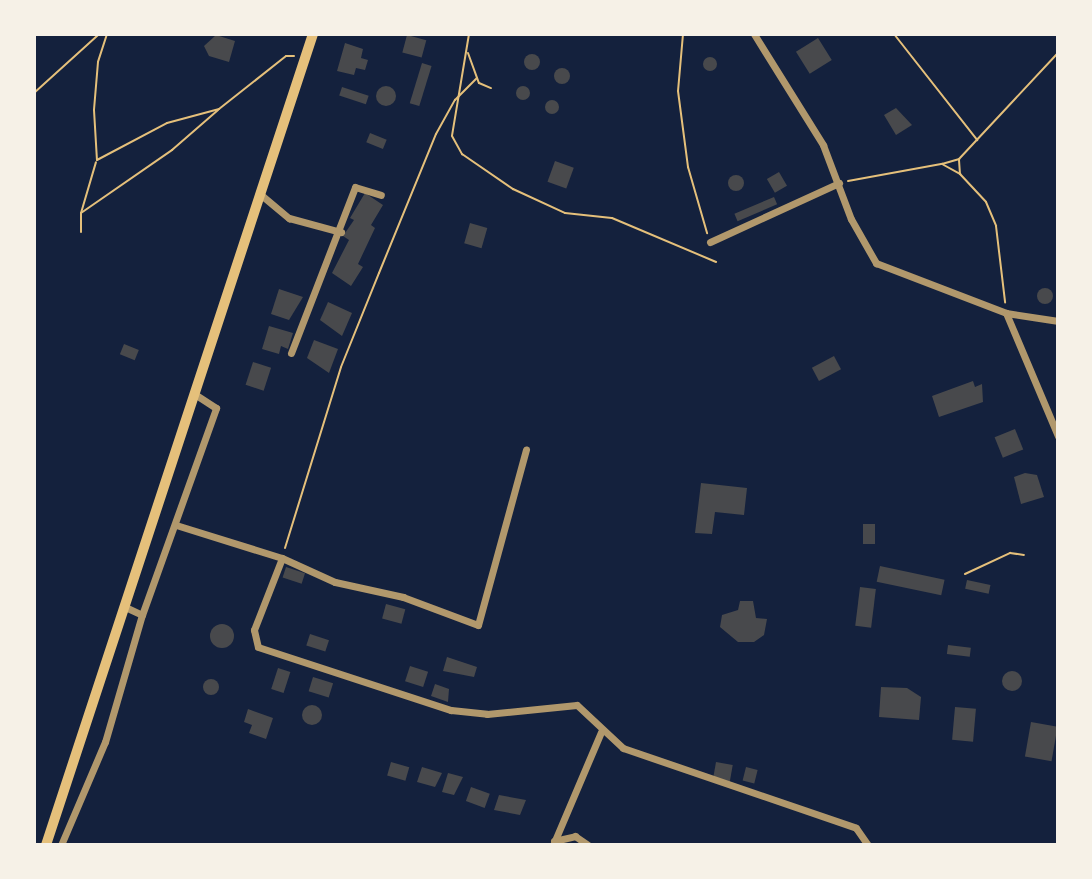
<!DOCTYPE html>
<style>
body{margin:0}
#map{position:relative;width:1092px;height:879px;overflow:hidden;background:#14213d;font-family:Raleway,sans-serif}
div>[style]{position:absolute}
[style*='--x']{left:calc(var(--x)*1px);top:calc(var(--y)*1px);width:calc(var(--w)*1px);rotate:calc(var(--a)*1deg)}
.building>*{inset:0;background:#48494c;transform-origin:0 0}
.round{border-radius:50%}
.path>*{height:2px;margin:-1px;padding:0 1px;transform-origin:1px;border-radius:1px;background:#e5c07b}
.minor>*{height:7px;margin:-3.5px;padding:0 3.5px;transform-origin:3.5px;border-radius:3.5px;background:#b1986c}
.secondary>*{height:10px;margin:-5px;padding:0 5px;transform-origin:5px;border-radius:5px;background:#e5c07b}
span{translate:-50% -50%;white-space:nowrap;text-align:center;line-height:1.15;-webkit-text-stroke:7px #f6f1e7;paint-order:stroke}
.frame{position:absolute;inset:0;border:36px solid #f6f1e7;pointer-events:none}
</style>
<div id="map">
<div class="building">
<div style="clip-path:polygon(216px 35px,235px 41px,229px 62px,209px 56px,204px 46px)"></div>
<div style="left:407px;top:35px;width:20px;height:18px;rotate:15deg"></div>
<div style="left:818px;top:38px;width:26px;height:26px;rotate:58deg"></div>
<div style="clip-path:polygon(345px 43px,363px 49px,361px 58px,368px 60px,365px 70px,356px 68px,354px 75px,337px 71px)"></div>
<div class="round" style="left:524px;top:54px;width:16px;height:16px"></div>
<div class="round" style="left:703px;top:57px;width:14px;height:14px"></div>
<div style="left:422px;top:63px;width:10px;height:42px;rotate:17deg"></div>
<div class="round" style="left:554px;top:68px;width:16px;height:16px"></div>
<div class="round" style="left:376px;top:86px;width:20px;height:20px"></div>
<div class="round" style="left:516px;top:86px;width:14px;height:14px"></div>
<div style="left:342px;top:87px;width:28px;height:9px;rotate:18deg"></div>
<div class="round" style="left:545px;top:100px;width:14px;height:14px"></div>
<div style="clip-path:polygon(896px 108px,912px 125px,896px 135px,884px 115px)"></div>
<div style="left:370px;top:133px;width:18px;height:10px;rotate:22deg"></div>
<div style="left:555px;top:161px;width:20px;height:22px;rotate:20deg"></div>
<div style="left:779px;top:172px;width:16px;height:14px;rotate:60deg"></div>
<div class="round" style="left:728px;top:175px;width:16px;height:16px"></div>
<div style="clip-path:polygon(365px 193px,383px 205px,371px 225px,375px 228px,358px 264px,363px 267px,351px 286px,332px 273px,349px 240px,343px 236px,354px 220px,350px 218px)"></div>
<div style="left:774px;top:197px;width:8px;height:43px;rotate:67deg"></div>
<div style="left:470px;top:223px;width:18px;height:21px;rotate:16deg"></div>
<div class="round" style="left:1037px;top:288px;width:16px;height:16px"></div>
<div style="clip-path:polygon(279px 289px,303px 297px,289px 320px,271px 314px)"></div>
<div style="clip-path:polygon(328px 302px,352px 313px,342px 336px,320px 320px)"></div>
<div style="clip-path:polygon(269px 326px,293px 333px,288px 349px,281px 346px,279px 354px,262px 349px)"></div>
<div style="clip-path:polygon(314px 340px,338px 349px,329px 373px,307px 358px)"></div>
<div style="left:124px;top:344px;width:16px;height:11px;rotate:22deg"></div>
<div style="left:834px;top:356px;width:15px;height:25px;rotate:62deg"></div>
<div style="left:253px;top:362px;width:19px;height:24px;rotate:18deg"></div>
<div style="clip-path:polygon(973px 381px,975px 387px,982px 384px,983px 402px,939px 417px,932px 396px)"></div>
<div style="left:1015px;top:429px;width:22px;height:22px;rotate:68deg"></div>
<div style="clip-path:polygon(1025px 473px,1037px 475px,1044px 497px,1021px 504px,1014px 477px)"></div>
<div style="clip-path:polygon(701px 483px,747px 488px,744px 515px,715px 512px,712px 534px,695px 533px)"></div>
<div style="left:863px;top:524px;width:12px;height:20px"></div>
<div style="left:880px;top:566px;width:66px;height:16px;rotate:12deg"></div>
<div style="left:286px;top:567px;width:20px;height:11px;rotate:18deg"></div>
<div style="left:967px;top:580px;width:24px;height:9px;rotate:12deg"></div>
<div style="left:860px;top:587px;width:16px;height:39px;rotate:7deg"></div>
<div style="clip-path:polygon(740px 601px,753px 601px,756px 618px,767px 619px,764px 635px,754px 642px,738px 642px,720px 627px,722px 615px,738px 610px)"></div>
<div style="left:386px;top:604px;width:20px;height:15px;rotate:15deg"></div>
<div class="round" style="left:210px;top:624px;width:24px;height:24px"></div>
<div style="left:310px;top:634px;width:20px;height:12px;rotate:18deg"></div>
<div style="left:948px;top:645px;width:23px;height:9px;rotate:7deg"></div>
<div style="clip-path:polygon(447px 657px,477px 667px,474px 677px,443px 671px)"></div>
<div style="left:410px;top:666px;width:19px;height:16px;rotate:18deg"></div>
<div style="left:278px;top:668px;width:13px;height:22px;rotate:18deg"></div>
<div class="round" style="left:1002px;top:671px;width:20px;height:20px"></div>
<div style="left:313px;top:677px;width:21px;height:15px;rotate:17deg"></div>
<div class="round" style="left:203px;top:679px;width:16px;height:16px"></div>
<div style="clip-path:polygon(435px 684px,449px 689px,448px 702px,431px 696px)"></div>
<div style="clip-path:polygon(881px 687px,907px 688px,921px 697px,919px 720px,879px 717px)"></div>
<div class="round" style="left:302px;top:705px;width:20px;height:20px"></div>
<div style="left:955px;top:707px;width:21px;height:33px;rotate:5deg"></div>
<div style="clip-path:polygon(248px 709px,273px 718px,266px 739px,249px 733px,252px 725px,244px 722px)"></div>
<div style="left:1031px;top:722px;width:27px;height:35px;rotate:10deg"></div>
<div style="left:391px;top:762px;width:19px;height:14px;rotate:16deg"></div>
<div style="left:716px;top:762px;width:17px;height:19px;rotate:10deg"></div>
<div style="clip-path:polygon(422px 767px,442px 773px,435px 787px,417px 782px)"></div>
<div style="left:746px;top:767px;width:12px;height:14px;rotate:14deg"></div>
<div style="clip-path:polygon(448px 773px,463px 777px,454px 795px,442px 792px)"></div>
<div style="left:471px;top:787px;width:20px;height:15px;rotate:20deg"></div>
<div style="clip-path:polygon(499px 795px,526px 800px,520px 815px,494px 810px)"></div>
</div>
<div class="path">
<div style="--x:107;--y:34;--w:29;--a:108"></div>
<div style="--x:98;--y:62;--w:48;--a:94.8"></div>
<div style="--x:94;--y:110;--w:50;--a:86.6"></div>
<div style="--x:97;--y:160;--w:79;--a:-27.9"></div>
<div style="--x:167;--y:123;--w:54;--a:-15.1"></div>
<div style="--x:219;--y:109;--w:85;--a:-38.3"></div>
<div style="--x:286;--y:56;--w:8;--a:0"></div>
<div style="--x:469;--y:34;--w:103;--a:99.5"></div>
<div style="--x:452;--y:136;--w:21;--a:61"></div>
<div style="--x:462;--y:154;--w:62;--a:34.5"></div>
<div style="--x:513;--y:189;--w:57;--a:24.8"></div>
<div style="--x:565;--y:213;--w:47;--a:6.1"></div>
<div style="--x:612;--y:218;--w:113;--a:22.9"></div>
<div style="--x:683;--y:34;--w:57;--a:95"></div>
<div style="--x:678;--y:91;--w:77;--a:82.5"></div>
<div style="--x:688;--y:167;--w:69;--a:73.9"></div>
<div style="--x:894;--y:34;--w:135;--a:51.9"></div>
<div style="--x:468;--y:53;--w:32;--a:70"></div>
<div style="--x:479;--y:83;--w:13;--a:23"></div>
<div style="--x:34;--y:93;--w:88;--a:-42.2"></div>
<div style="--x:959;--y:160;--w:14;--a:86"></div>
<div style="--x:942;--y:164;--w:18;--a:-16"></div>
<div style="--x:959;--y:159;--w:145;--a:-47"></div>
<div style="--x:848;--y:181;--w:96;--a:-10.3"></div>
<div style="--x:942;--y:164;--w:21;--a:29"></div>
<div style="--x:960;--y:174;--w:38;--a:47"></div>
<div style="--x:986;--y:202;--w:26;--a:67"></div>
<div style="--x:996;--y:226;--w:77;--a:83.2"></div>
<div style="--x:81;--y:213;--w:53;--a:-73.6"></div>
<div style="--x:81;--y:232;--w:19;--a:-90"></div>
<div style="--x:81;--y:213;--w:111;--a:-34.7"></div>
<div style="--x:172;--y:150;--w:61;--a:-41"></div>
<div style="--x:285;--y:548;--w:189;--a:-72.8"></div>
<div style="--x:341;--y:367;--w:101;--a:-68"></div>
<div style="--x:379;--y:273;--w:150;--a:-67.7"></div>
<div style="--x:436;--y:134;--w:39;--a:-61"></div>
<div style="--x:455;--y:100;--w:31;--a:-45"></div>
<div style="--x:965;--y:574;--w:50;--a:-25"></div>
<div style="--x:1010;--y:553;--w:14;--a:8"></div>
</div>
<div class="minor">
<div style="--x:754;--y:34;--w:131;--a:58.1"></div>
<div style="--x:823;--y:145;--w:79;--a:69.3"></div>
<div style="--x:851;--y:219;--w:51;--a:60.4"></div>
<div style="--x:876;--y:263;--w:139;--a:21"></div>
<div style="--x:1006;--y:313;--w:134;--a:67.1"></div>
<div style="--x:260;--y:194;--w:38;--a:40"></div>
<div style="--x:289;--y:218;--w:54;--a:15.1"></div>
<div style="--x:710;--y:242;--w:142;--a:-24.6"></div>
<div style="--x:1006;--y:313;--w:53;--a:8.7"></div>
<div style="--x:291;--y:353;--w:178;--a:-68.9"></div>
<div style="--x:355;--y:187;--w:27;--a:17"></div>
<div style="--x:176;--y:525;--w:111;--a:17.3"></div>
<div style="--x:282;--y:558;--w:58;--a:24.4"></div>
<div style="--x:335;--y:582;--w:70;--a:12.4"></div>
<div style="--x:403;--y:597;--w:80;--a:20.5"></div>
<div style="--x:478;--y:625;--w:182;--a:-74.7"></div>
<div style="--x:282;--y:558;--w:77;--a:111.3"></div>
<div style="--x:254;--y:630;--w:17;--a:77"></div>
<div style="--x:258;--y:647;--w:203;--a:18.1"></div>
<div style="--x:451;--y:710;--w:36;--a:6"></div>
<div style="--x:487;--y:714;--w:90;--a:-5.7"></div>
<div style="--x:577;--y:705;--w:63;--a:43.1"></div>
<div style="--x:623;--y:748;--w:246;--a:18.9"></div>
<div style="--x:856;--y:828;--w:21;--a:55"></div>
<div style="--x:123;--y:606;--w:21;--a:25"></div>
<div style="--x:142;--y:615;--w:220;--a:-70.3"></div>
<div style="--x:216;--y:408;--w:27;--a:-147"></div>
<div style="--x:554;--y:841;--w:22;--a:-13"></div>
<div style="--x:575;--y:836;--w:16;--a:35"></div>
<div style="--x:61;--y:845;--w:112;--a:-66.9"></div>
<div style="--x:105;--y:742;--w:132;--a:-73.8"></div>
<div style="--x:553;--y:845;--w:123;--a:-67"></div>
</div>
<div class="secondary">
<div style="--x:46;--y:845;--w:854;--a:-71.78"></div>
</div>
<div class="frame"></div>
</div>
